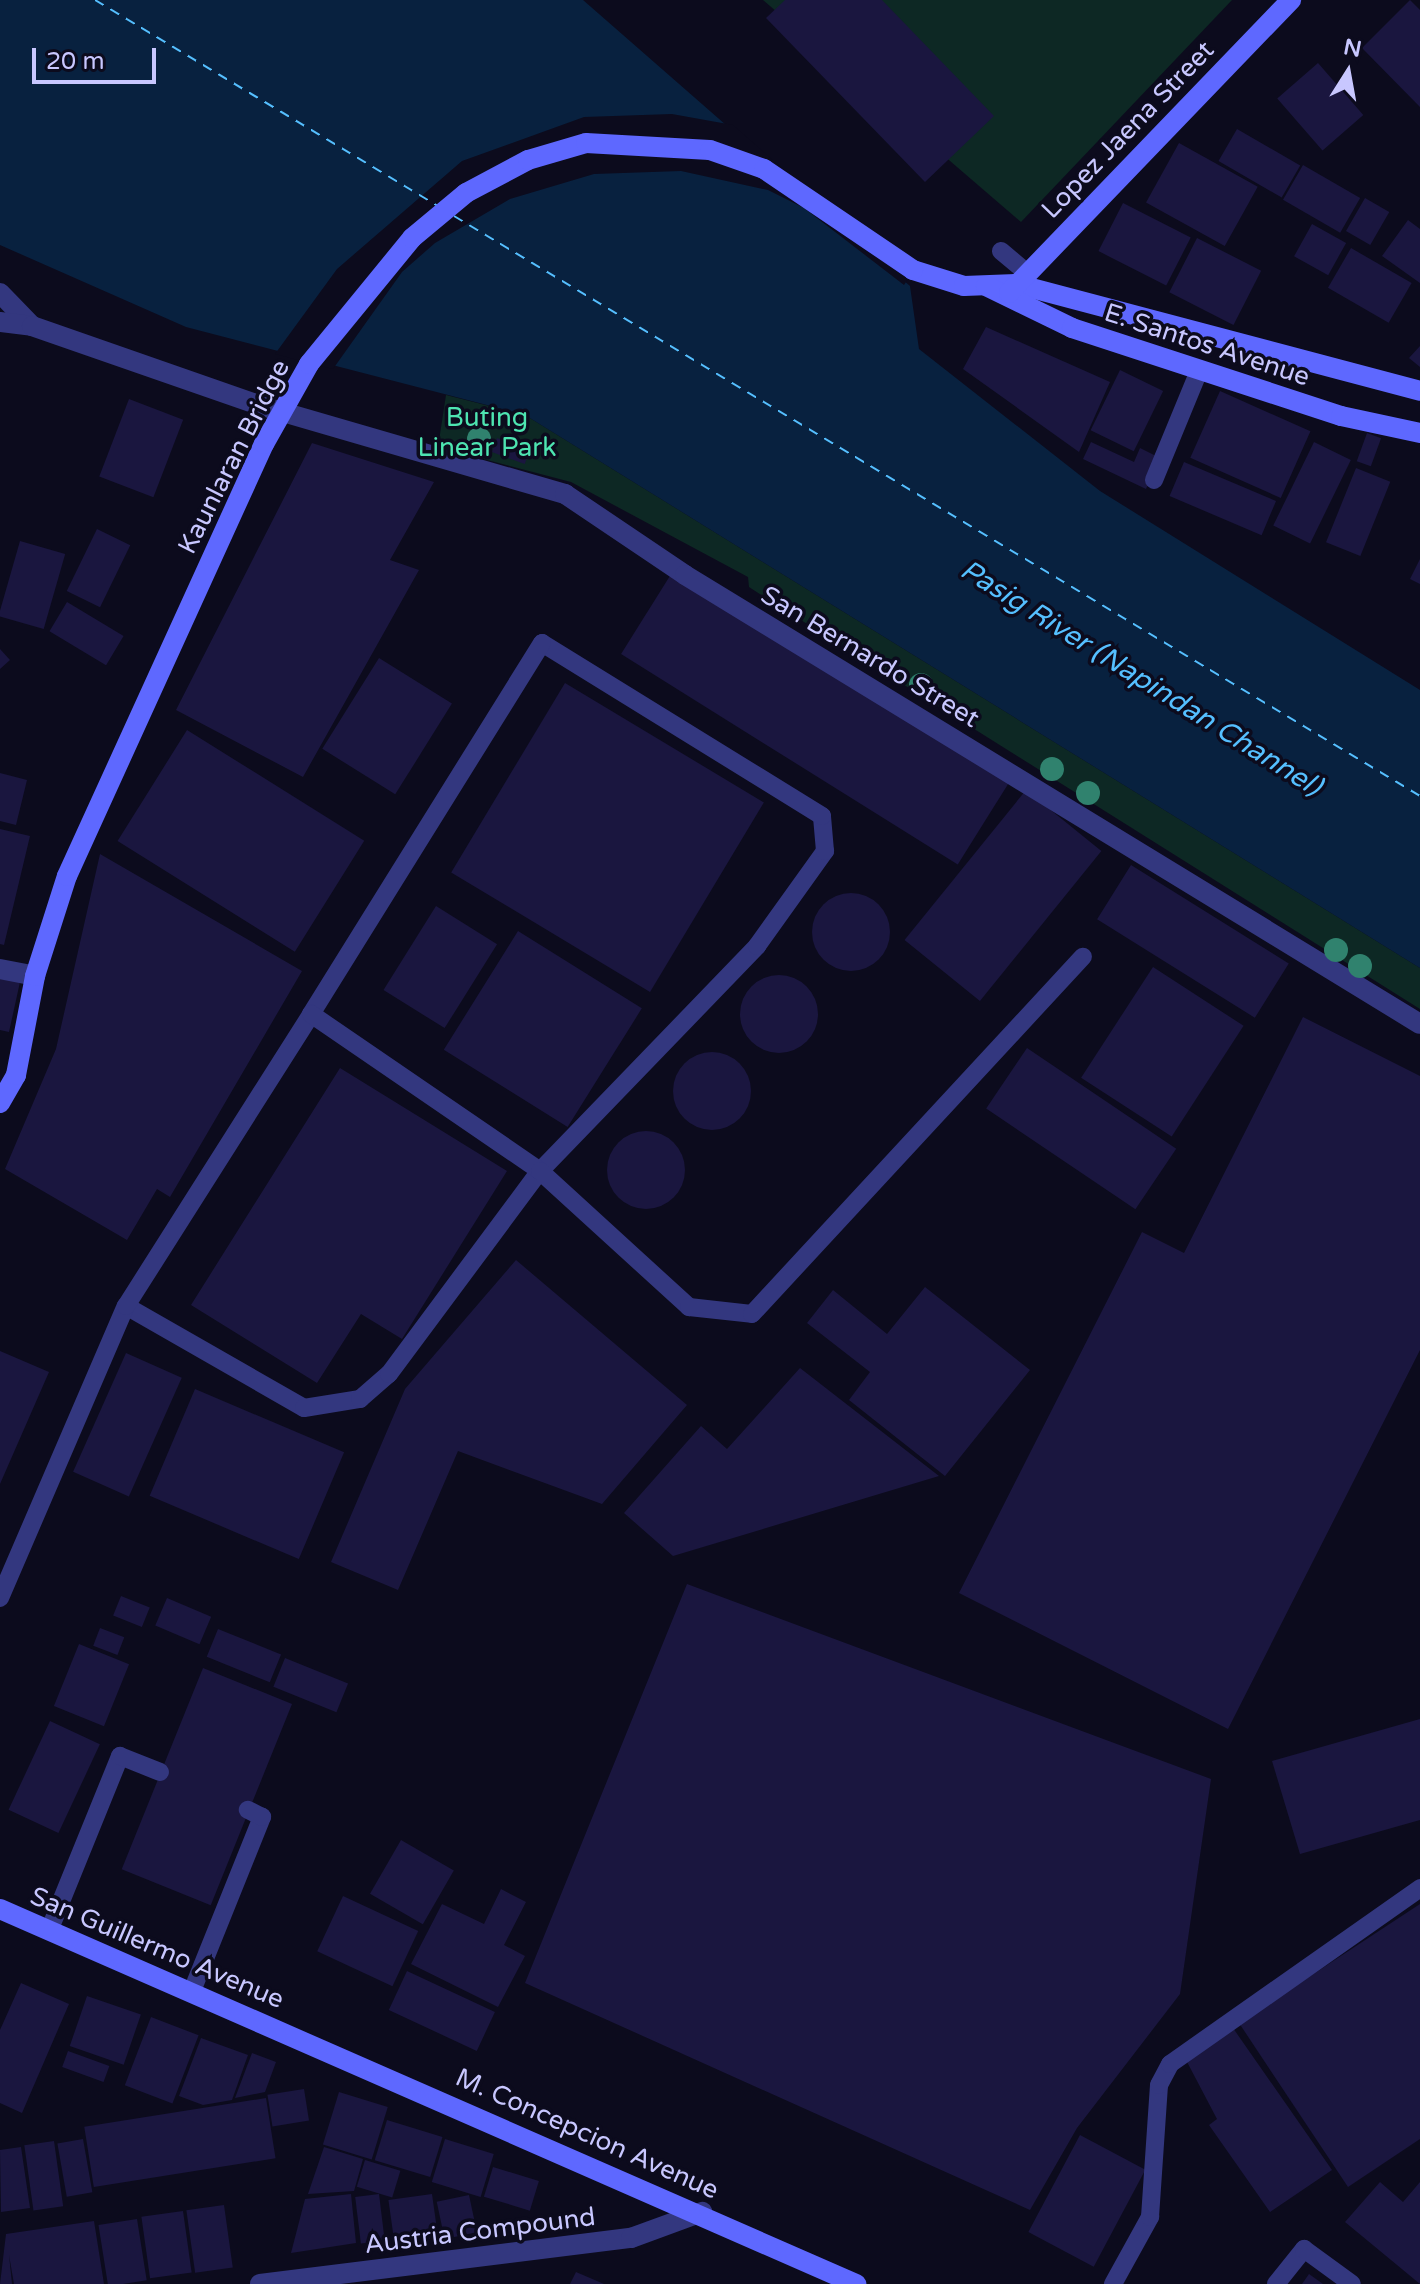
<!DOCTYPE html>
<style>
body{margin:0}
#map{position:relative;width:1420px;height:2284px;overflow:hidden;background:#0c0b1d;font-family:"Varela Round",sans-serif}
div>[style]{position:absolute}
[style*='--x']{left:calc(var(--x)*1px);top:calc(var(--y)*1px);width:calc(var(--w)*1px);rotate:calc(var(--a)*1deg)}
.green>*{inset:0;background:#0d2824}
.water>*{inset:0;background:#08213f}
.pier>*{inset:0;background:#0c0b1d}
.ferry>*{height:2px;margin-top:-1px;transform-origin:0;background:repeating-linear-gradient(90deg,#55bfff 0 10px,transparent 0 18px)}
.building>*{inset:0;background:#1a163f;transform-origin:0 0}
.round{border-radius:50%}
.lane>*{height:18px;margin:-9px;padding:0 9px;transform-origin:9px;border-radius:9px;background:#33377f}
.street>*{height:20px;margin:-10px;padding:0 10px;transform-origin:10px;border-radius:10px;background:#33377f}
.secondary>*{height:20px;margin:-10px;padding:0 10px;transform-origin:10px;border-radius:10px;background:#5e68ff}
.secondary-bridge>*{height:20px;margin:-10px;padding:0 10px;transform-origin:10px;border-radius:10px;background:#5e68ff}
.trees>*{width:24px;height:24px;margin:-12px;border-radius:50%;background:#30826e}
span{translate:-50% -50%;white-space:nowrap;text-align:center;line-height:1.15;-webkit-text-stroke:7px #0c0b1d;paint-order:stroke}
.street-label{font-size:26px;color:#c8c7ff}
.park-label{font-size:26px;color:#4ee4b1}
.water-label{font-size:28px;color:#55bfff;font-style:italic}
.north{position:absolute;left:1308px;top:32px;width:80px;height:80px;-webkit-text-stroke:6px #0c0b1d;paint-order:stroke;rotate:11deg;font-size:22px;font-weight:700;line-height:32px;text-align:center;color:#c8c7ff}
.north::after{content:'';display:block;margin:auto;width:28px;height:36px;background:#c8c7ff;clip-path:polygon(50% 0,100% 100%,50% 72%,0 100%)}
.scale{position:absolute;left:32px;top:48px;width:124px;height:36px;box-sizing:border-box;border:4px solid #c8c7ff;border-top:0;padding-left:10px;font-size:24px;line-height:28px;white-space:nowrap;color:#c8c7ff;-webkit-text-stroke:6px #0c0b1d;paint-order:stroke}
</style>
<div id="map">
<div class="green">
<div style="clip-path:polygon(763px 0,1232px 0,1021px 222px)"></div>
<div style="clip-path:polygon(446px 395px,525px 415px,1420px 968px,1420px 1009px,769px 600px,749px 587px,748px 577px,571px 482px,438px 447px)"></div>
</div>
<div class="water">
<div style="clip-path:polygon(0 0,583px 0,910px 286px,919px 349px,1100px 491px,1420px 690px,1420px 968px,525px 415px,186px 327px,0 245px)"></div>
</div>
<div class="pier">
<div style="clip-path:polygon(672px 114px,733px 125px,908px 279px,904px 285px,804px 208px,768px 190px,681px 171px,594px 174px,510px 199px,435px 243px,402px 272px,333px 369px,275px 354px,337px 269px,462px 161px,584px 117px)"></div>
</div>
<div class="ferry">
<div style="--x:95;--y:0;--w:400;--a:31"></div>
<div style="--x:454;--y:216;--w:1127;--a:30.98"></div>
</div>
<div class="building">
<div style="clip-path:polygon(785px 0,882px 0,994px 116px,925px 182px,766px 18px)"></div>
<div style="clip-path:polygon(1410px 0,1420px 10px,1420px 107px,1362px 48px)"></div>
<div style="left:1318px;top:63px;width:69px;height:54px;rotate:49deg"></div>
<div style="left:1237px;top:129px;width:73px;height:37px;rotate:30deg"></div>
<div style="left:1179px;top:143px;width:90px;height:68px;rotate:29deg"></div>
<div style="left:1303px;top:165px;width:66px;height:40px;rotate:30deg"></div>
<div style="left:1365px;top:198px;width:28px;height:38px;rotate:30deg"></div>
<div style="left:1123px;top:203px;width:76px;height:54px;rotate:27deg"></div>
<div style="clip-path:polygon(1408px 220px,1420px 229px,1420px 283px,1382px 256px)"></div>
<div style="left:1312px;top:224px;width:39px;height:37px;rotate:29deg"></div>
<div style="left:1197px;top:238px;width:72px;height:61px;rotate:27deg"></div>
<div style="left:1351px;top:248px;width:70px;height:46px;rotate:30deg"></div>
<div style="clip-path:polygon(986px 327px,1110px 382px,1079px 452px,963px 369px)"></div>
<div style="clip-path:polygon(1420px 346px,1420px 367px,1409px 358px)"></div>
<div style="left:1120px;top:370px;width:48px;height:67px;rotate:26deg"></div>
<div style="left:1220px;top:391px;width:99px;height:73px;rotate:24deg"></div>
<div style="left:129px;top:399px;width:58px;height:83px;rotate:21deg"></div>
<div style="left:1367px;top:433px;width:15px;height:30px;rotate:20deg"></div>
<div style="left:497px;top:438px;width:35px;height:15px;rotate:20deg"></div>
<div style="clip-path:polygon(1091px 442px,1134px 462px,1140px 448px,1160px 458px,1146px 489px,1083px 459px)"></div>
<div style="left:1314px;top:442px;width:41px;height:93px;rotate:26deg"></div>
<div style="clip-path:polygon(312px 443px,434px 482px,390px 560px,419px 570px,303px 777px,176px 710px)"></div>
<div style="left:1184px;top:462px;width:100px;height:37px;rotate:23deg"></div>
<div style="left:1356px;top:468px;width:37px;height:80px;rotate:22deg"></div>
<div style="left:97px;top:529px;width:37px;height:69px;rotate:26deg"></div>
<div style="left:20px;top:541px;width:47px;height:78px;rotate:16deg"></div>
<div style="clip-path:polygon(1420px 559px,1420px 584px,1410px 579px)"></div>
<div style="left:673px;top:571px;width:397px;height:98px;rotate:32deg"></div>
<div style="left:67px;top:602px;width:66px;height:34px;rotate:31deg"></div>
<div style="clip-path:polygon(0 649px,10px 660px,0 669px)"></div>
<div style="left:379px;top:658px;width:86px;height:107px;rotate:32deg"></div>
<div style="left:565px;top:683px;width:232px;height:221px;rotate:31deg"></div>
<div style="left:187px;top:730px;width:209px;height:131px;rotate:32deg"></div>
<div style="clip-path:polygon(0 773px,27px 780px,16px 825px,0 821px)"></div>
<div style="left:1026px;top:790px;width:97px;height:193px;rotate:39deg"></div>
<div style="clip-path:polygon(0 829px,30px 836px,4px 945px,0 944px)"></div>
<div style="clip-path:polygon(100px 854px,302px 971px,170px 1197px,157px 1189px,127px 1240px,5px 1169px,56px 1049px)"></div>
<div style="left:1131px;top:865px;width:186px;height:64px;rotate:32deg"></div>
<div class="round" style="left:812px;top:893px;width:78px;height:78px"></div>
<div style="left:436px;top:906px;width:72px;height:99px;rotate:32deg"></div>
<div style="left:518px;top:931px;width:146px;height:140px;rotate:32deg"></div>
<div style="left:1153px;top:967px;width:108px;height:132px;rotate:33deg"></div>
<div class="round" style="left:740px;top:975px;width:78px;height:78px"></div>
<div style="clip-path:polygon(0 977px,20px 982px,9px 1032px,0 1030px)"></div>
<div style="clip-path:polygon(1303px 1017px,1420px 1076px,1420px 1350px,1228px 1729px,959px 1593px,1142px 1232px,1184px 1253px)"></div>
<div style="left:1027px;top:1048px;width:180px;height:73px;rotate:34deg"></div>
<div class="round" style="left:673px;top:1052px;width:78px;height:78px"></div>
<div style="clip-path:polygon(340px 1068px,507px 1171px,402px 1339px,361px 1314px,317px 1383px,191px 1305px)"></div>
<div class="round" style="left:607px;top:1131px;width:78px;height:78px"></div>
<div style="clip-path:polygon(516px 1260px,687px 1405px,602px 1504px,458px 1451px,398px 1590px,331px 1562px,405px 1389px)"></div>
<div style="clip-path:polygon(925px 1287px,1030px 1370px,945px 1476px,849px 1400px,870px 1372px,807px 1323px,833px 1290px,887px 1334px)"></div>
<div style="clip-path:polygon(0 1351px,49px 1372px,0 1484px)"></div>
<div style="left:126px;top:1353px;width:61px;height:130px;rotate:24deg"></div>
<div style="clip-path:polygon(800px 1368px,939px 1476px,673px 1556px,624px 1513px,701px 1426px,727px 1449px)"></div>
<div style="left:195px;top:1389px;width:162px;height:116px;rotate:23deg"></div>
<div style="clip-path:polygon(687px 1584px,1211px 1779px,1180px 1994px,1077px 2128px,1030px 2210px,525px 1983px)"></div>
<div style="left:121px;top:1596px;width:31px;height:21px;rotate:22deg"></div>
<div style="left:167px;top:1598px;width:48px;height:30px;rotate:23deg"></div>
<div style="left:100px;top:1628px;width:26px;height:19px;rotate:21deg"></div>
<div style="left:218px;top:1629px;width:68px;height:30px;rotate:22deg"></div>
<div style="left:79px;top:1644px;width:54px;height:67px;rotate:22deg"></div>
<div style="left:285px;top:1658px;width:68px;height:31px;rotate:22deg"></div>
<div style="left:203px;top:1668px;width:96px;height:217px;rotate:22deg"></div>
<div style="clip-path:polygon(1420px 1719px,1420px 1820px,1300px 1854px,1272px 1761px)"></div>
<div style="left:50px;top:1721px;width:55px;height:98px;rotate:25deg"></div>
<div style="left:401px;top:1840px;width:61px;height:62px;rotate:30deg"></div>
<div style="clip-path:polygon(501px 1889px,526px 1902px,504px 1945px,525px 1956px,498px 2007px,411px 1964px,442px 1904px,484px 1924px)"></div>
<div style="left:343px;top:1896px;width:83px;height:61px;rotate:25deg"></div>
<div style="clip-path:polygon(1420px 1904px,1420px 2139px,1348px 2187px,1239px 2023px)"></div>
<div style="left:407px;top:1971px;width:97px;height:43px;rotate:25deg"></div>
<div style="clip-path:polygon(21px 1983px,69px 2004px,22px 2113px,0 2103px,0 2030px)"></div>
<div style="left:87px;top:1996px;width:57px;height:53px;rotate:19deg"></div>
<div style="left:151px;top:2017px;width:51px;height:73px;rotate:21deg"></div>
<div style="clip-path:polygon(1233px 2028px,1332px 2170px,1270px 2212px,1209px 2125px,1217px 2119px,1186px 2060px)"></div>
<div style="clip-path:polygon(201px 2038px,248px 2055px,232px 2100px,203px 2105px,179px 2096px)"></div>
<div style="left:68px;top:2051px;width:44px;height:17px;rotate:20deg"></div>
<div style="clip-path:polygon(252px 2053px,276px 2062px,265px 2092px,235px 2098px)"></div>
<div style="left:304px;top:2089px;width:32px;height:37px;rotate:81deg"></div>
<div style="left:339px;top:2092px;width:51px;height:55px;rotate:17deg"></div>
<div style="left:266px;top:2098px;width:61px;height:184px;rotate:81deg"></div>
<div style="left:387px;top:2120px;width:58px;height:42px;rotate:17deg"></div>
<div style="left:1080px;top:2135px;width:74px;height:110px;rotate:28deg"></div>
<div style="left:83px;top:2139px;width:54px;height:26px;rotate:80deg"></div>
<div style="left:445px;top:2139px;width:51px;height:45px;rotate:17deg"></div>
<div style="left:54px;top:2141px;width:66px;height:30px;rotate:82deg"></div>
<div style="clip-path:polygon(21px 2147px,30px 2208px,1px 2212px,0 2150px)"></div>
<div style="clip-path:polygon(324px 2147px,363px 2159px,354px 2191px,308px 2194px)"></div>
<div style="left:365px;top:2160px;width:37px;height:28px;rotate:17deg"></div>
<div style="left:493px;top:2167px;width:48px;height:31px;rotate:17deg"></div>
<div style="clip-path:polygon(1380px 2182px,1403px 2202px,1420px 2182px,1420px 2284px,1345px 2222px)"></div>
<div style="clip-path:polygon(351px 2194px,356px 2243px,291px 2253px,305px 2199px)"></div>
<div style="left:379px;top:2194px;width:47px;height:24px;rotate:83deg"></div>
<div style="left:432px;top:2194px;width:44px;height:44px;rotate:82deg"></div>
<div style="left:469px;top:2195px;width:38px;height:33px;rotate:78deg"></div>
<div style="left:224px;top:2205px;width:63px;height:38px;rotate:82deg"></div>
<div style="left:183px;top:2211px;width:62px;height:42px;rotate:82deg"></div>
<div style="left:137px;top:2219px;width:62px;height:39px;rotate:81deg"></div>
<div style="clip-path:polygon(94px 2221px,104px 2284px,14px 2284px,9px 2255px,12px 2284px,0 2284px,6px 2234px)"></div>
<div style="clip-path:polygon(576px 2272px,604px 2284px,570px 2284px)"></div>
<div style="clip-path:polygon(1309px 2274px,1323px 2284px,1302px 2284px)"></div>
</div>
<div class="lane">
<div style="--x:1001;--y:251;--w:34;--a:40"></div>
<div style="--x:1154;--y:480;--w:118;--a:-67.6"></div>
<div style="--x:126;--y:1306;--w:205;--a:29.8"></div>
<div style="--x:304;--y:1408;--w:57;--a:-9.1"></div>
<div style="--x:360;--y:1399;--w:38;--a:-41"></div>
<div style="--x:389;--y:1374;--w:253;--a:-53.4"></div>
<div style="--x:540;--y:1171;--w:313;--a:-46"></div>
<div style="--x:757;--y:946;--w:117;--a:-54.4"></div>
<div style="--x:825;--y:851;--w:35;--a:-95"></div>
<div style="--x:822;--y:816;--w:329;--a:-148.3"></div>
<div style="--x:542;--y:643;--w:437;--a:121.9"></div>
<div style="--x:0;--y:1598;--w:318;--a:-66.7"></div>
<div style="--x:126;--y:1306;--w:346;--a:-57.6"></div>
<div style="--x:311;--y:1014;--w:278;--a:34.4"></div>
<div style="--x:540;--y:1171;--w:202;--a:42.4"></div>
<div style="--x:689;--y:1307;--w:63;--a:6.3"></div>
<div style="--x:752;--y:1314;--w:487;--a:-47.2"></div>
<div style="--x:49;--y:1931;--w:189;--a:-67.9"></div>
<div style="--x:120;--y:1756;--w:43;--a:21.8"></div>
<div style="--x:192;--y:1991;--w:188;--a:-68.1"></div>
<div style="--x:262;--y:1817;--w:16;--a:-153"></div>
<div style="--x:1113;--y:2284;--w:77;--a:-61.1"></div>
<div style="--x:1150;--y:2217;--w:132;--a:-86.1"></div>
<div style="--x:1159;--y:2085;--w:24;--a:-62"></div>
<div style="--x:1170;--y:2064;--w:306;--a:-35.1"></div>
<div style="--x:1276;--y:2284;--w:45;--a:-51.3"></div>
<div style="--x:1304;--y:2249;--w:59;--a:36.1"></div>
</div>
<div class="street">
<div style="--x:0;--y:293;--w:46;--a:45.9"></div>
<div style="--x:0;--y:322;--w:32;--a:7"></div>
<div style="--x:32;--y:326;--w:244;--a:19.2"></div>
<div style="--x:262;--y:406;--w:316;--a:16.2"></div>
<div style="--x:565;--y:494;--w:145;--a:34"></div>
<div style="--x:685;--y:575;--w:861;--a:31.42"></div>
<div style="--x:0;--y:969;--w:36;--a:11"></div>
<div style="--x:260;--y:2284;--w:374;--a:-7.1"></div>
<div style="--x:631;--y:2238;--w:76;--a:-20.1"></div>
</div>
<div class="secondary">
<div style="--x:913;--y:270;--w:53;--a:17.4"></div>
<div style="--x:964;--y:286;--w:52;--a:-2.2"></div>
<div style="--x:1016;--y:284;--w:418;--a:14.8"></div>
<div style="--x:986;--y:286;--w:96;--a:26"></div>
<div style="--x:1072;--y:328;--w:283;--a:18.1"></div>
<div style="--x:1341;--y:416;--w:81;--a:12.1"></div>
<div style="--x:1009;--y:293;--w:407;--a:-46.1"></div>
<div style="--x:0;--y:1103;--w:32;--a:-60"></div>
<div style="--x:16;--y:1075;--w:101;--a:-79.1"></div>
<div style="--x:35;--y:976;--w:105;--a:-72.3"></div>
<div style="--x:67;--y:876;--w:475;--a:-65.5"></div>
<div style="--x:0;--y:1909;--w:935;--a:23.66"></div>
</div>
<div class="secondary-bridge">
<div style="--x:264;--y:444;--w:92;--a:-60.6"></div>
<div style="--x:309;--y:364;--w:163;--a:-50.7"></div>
<div style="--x:412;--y:238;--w:70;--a:-39.8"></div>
<div style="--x:466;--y:193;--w:70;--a:-28"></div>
<div style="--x:528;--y:160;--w:60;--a:-16.3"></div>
<div style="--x:586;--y:143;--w:124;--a:3.2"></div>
<div style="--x:710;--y:150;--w:57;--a:19.4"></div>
<div style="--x:764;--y:169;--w:180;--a:34.1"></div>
</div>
<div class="trees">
<div style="left:479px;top:439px"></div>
<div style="left:921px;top:685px"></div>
<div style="left:1052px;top:769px"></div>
<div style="left:1088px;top:793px"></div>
<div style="left:1336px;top:950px"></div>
<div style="left:1360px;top:966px"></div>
</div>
<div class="street-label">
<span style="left:1128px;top:130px;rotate:-46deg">Lopez Jaena Street</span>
<span style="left:1207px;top:345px;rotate:18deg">E. Santos Avenue</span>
<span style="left:234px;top:457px;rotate:-63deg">Kaunlaran Bridge</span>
<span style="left:870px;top:657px;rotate:31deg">San Bernardo Street</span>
<span style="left:157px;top:1948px;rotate:23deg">San Guillermo Avenue</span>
<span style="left:587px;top:2134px;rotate:24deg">M. Concepcion Avenue</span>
<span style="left:480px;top:2231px;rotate:-7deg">Austria Compound</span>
</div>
<div class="park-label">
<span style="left:487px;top:433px">Buting<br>Linear Park</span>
</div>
<div class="water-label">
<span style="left:1141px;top:678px;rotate:32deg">Pasig River (Napindan Channel)</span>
</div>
<div class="north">N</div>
<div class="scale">20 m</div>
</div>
